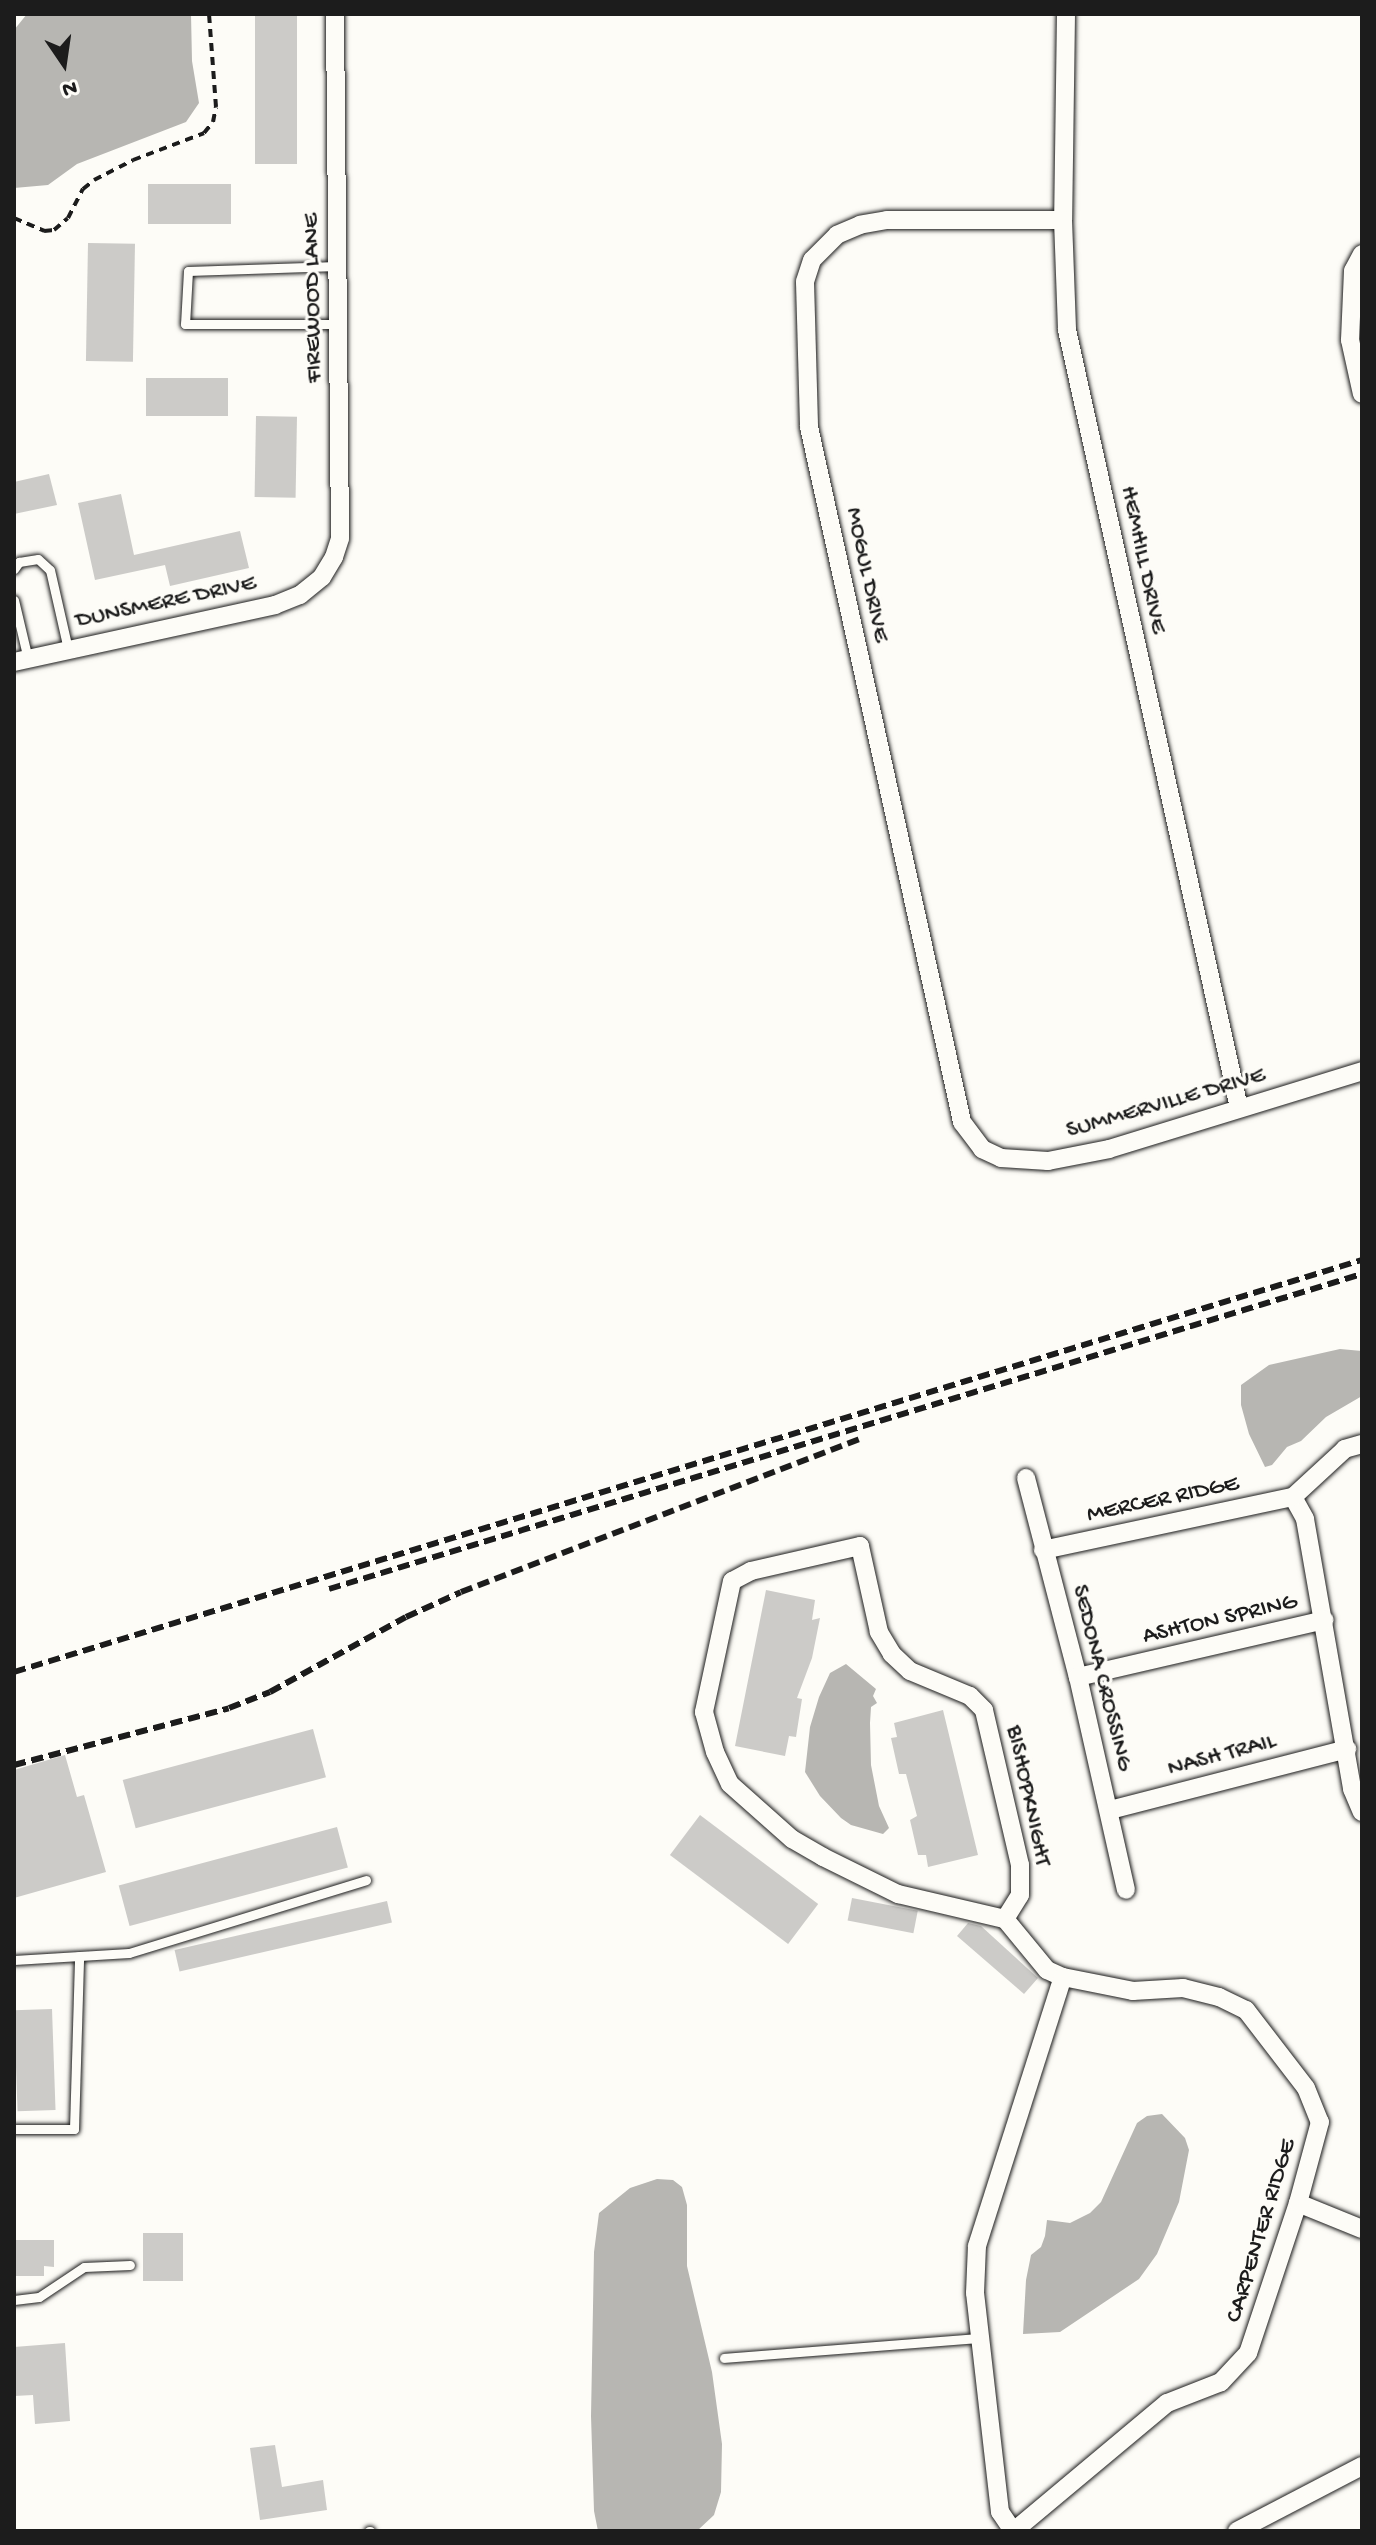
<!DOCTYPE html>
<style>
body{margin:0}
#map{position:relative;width:1376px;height:2545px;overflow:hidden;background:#fdfcf7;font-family:"Gochi Hand",sans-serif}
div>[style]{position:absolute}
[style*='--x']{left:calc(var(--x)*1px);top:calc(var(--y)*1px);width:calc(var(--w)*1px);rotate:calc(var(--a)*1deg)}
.water>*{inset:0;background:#b7b6b2}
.building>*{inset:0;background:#cccbc8;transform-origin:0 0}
.path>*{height:4px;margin-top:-2px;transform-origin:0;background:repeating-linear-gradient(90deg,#1c1c1c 0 8px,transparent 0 14px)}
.roads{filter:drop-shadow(0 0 2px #1c1c1c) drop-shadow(0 0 2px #1c1c1c)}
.service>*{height:9px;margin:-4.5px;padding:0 4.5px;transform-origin:4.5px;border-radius:4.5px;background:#fdfcf7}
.minor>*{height:18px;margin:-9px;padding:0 9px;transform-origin:9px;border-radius:9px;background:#fdfcf7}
.rail>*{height:6px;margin-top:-3px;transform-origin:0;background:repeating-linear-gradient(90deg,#1c1c1c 0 12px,transparent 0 18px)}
span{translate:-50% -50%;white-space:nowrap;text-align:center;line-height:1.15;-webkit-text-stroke:6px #fdfcf7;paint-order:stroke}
.street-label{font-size:24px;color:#1c1c1c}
.frame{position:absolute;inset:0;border:16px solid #1c1c1c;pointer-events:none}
.north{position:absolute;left:24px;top:24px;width:80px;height:80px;-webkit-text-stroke:6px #fdfcf7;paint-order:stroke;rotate:167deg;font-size:22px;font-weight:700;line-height:32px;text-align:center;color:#1c1c1c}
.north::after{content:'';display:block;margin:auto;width:28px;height:36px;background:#1c1c1c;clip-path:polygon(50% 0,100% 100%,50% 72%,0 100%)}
</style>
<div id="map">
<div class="water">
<div style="clip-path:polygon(27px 14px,191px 14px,192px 61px,199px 103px,186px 122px,77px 164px,48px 185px,14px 188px,14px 30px)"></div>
<div style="clip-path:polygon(1340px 1349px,1362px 1351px,1362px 1396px,1326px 1417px,1301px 1441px,1287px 1447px,1272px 1465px,1265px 1467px,1249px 1434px,1241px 1405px,1241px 1385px,1269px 1365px)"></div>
<div style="clip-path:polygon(846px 1664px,876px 1689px,873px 1696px,877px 1703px,871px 1707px,870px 1723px,871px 1765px,879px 1806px,889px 1828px,883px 1834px,851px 1825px,841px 1818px,820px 1796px,805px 1772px,810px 1727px,819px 1697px,830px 1673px)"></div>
<div style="clip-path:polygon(1162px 2114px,1185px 2138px,1189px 2150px,1179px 2202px,1157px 2254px,1139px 2279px,1060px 2332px,1023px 2334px,1026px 2280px,1031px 2255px,1041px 2247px,1045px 2236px,1047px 2220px,1070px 2223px,1090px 2213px,1101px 2202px,1137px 2123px,1147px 2116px)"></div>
<div style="clip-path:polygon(657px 2179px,673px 2180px,682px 2187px,687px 2205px,687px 2266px,712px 2372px,722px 2444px,721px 2492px,714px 2515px,697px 2531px,598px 2531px,594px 2511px,591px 2416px,594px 2252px,599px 2213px,630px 2188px)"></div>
</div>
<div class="building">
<div style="left:255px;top:14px;width:42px;height:150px"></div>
<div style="left:148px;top:184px;width:83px;height:40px"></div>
<div style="left:88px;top:243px;width:47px;height:118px;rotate:1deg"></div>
<div style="left:228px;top:378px;width:38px;height:82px;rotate:90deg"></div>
<div style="left:256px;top:416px;width:41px;height:81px;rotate:1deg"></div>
<div style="clip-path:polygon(49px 474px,57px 505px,14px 514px,14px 482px)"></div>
<div style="clip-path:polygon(121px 494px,134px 555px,240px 531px,249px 568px,170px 586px,165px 565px,95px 580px,78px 503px)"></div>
<div style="clip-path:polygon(766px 1590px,815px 1600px,812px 1620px,820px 1618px,812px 1658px,797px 1698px,802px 1699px,796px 1737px,789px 1736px,785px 1756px,735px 1746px)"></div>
<div style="clip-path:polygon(943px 1710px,978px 1855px,928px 1867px,926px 1855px,918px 1855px,910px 1820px,917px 1816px,906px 1774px,899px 1774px,891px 1738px,897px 1737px,894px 1723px)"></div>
<div style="left:313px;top:1729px;width:50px;height:197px;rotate:75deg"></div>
<div style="clip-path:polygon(65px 1755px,77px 1797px,84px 1795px,106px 1872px,14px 1898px,14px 1770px)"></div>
<div style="left:700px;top:1815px;width:148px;height:50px;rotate:37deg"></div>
<div style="left:337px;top:1827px;width:42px;height:226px;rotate:75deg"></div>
<div style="left:852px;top:1898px;width:67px;height:23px;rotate:11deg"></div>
<div style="left:387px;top:1901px;width:22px;height:218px;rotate:77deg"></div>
<div style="clip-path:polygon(968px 1923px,981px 1926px,1038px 1978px,1024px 1994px,957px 1936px)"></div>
<div style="left:52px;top:2009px;width:101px;height:38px;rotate:88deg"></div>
<div style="left:143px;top:2233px;width:40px;height:48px"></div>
<div style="clip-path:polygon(15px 2240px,54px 2240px,54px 2267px,44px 2266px,44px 2276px,15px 2276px)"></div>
<div style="clip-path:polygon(65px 2343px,70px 2421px,35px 2424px,33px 2395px,14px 2396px,14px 2347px)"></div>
<div style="clip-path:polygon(275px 2445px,282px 2487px,323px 2480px,327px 2510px,260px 2520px,250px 2448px)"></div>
</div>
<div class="path">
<div style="--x:14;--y:218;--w:33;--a:23"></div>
<div style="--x:44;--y:231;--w:10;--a:-6"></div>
<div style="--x:54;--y:230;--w:18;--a:-41"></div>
<div style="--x:68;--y:218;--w:33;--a:-63"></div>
<div style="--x:83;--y:189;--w:14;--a:-39"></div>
<div style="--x:94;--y:180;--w:44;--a:-27.1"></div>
<div style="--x:133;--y:160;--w:76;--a:-20.8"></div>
<div style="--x:204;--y:133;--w:14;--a:-51"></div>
<div style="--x:213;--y:122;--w:15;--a:-79"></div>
<div style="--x:216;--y:107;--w:93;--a:-94.3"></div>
</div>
<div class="roads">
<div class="service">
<div style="--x:337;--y:266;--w:149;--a:178.1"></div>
<div style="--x:188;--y:271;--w:53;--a:93.2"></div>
<div style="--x:185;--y:324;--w:153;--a:0"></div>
<div style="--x:14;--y:569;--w:9;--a:-54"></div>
<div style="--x:19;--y:562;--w:19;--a:-9"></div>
<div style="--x:38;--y:559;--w:16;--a:43"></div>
<div style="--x:50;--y:570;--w:81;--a:77.2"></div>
<div style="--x:14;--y:600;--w:61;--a:76.7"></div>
<div style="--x:14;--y:1960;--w:115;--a:-3.5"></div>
<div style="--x:129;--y:1953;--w:248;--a:-17.1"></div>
<div style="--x:14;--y:2129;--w:60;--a:0"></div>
<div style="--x:74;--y:2129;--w:173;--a:-88.3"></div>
<div style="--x:14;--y:2300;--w:25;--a:-7"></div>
<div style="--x:39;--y:2297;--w:54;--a:-33.7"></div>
<div style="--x:84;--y:2267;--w:46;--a:-2.5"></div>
<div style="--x:724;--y:2358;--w:257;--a:-4.5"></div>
<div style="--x:369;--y:2531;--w:1;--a:0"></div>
</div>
<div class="minor">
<div style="--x:1066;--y:14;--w:206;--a:90.8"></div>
<div style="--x:1063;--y:220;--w:110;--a:87.9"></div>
<div style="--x:1067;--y:330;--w:797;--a:77.53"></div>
<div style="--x:1063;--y:220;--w:176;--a:180"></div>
<div style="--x:887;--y:220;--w:27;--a:170"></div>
<div style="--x:860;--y:225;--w:25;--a:157"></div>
<div style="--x:837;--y:235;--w:35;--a:135"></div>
<div style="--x:812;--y:260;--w:23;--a:108"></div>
<div style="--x:805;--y:282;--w:145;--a:88.4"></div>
<div style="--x:809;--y:427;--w:712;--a:77.58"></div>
<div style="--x:962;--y:1122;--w:34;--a:53"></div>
<div style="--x:982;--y:1149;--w:21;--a:25"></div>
<div style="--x:1001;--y:1158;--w:47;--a:3.7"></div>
<div style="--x:1048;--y:1161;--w:62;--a:-11.1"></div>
<div style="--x:1109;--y:1149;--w:265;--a:-17.1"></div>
<div style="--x:1362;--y:254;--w:19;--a:118"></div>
<div style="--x:1353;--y:271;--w:69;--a:92.5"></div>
<div style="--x:1350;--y:340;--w:55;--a:77.5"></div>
<div style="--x:14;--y:662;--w:267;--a:-12.3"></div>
<div style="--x:275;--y:605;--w:27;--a:-22"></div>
<div style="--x:300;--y:595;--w:28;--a:-39"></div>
<div style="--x:322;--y:577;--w:23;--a:-59"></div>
<div style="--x:334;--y:557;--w:20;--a:-72"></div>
<div style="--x:340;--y:538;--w:524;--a:-90.55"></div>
<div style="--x:1362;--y:1444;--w:18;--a:164"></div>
<div style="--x:1345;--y:1449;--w:71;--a:137.3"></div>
<div style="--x:1293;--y:1497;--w:25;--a:61"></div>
<div style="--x:1305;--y:1519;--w:274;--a:80.1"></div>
<div style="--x:1352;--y:1789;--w:25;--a:67"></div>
<div style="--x:1026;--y:1478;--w:206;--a:75.4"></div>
<div style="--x:1078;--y:1677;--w:218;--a:77.3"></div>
<div style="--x:1043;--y:1550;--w:256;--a:-12"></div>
<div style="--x:1078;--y:1677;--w:253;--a:-13"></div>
<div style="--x:1110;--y:1810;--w:245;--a:-14.4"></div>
<div style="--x:1005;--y:1919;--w:28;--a:-58"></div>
<div style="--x:1020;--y:1895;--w:30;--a:-90"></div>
<div style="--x:1020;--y:1865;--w:159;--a:-103.1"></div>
<div style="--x:984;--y:1710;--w:20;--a:-135"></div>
<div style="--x:970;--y:1696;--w:65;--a:-157.4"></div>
<div style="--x:910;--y:1671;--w:25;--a:-137"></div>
<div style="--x:892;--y:1654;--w:26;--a:-121"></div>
<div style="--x:879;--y:1632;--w:88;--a:-102.5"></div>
<div style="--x:860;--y:1546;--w:112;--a:167.1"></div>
<div style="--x:751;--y:1571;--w:21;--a:152"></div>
<div style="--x:732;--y:1581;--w:134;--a:102.1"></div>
<div style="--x:704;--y:1712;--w:41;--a:74.6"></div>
<div style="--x:715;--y:1752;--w:35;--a:65"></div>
<div style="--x:730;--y:1784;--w:83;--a:41.6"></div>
<div style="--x:792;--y:1839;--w:36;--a:30"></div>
<div style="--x:823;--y:1857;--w:84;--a:26.3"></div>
<div style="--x:898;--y:1894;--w:110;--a:13.2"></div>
<div style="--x:1005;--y:1919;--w:66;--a:50.5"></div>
<div style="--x:1047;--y:1970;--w:17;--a:24"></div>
<div style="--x:1063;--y:1977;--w:71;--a:11.3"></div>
<div style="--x:1133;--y:1991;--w:50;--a:-3.4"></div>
<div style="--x:1183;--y:1988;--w:37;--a:14"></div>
<div style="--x:1219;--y:1997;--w:30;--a:26"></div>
<div style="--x:1246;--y:2010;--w:98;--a:52.4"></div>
<div style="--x:1306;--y:2088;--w:37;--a:68"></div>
<div style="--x:1320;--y:2122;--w:84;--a:105.2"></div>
<div style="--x:1298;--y:2203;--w:158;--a:108.4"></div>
<div style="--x:1248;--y:2353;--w:40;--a:133"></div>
<div style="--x:1221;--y:2382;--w:58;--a:158.7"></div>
<div style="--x:1167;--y:2403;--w:199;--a:140.1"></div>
<div style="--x:1298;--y:2203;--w:69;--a:22.1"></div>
<div style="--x:1013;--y:2531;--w:23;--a:-124"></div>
<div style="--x:1000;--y:2512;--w:220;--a:-96.5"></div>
<div style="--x:975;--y:2293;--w:47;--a:-87.6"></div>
<div style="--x:977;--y:2246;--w:282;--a:-72.3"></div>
<div style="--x:1237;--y:2531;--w:141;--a:-27.5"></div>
</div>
</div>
<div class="rail">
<div style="--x:329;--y:1589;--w:1080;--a:-16.96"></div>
<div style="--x:14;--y:1672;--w:1410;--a:-17"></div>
<div style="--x:14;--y:1765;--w:222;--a:-14.8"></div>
<div style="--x:229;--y:1708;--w:44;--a:-21.3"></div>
<div style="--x:270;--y:1692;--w:155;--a:-28.9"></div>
<div style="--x:406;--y:1617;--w:60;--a:-24.4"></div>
<div style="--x:461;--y:1592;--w:427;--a:-21"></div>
</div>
<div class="street-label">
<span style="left:314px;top:298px;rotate:-91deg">FIREWOOD LANE</span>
<span style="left:1142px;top:560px;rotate:78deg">HEMHILL DRIVE</span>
<span style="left:866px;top:575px;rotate:78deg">MOGUL DRIVE</span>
<span style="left:166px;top:603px;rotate:-12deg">DUNSMERE DRIVE</span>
<span style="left:1166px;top:1104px;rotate:-16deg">SUMMERVILLE DRIVE</span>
<span style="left:1163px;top:1500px;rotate:-12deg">MERCER RIDGE</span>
<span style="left:1220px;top:1620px;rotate:-13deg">ASHTON SPRING</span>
<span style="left:1101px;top:1678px;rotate:76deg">SEDONA CROSSING</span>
<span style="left:1222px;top:1756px;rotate:-15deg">NASH TRAIL</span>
<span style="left:1027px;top:1796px;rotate:78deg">BISHOPKNIGHT</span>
<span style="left:1262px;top:2231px;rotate:-73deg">CARPENTER RIDGE</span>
</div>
<div class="frame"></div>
<div class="north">N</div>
</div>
